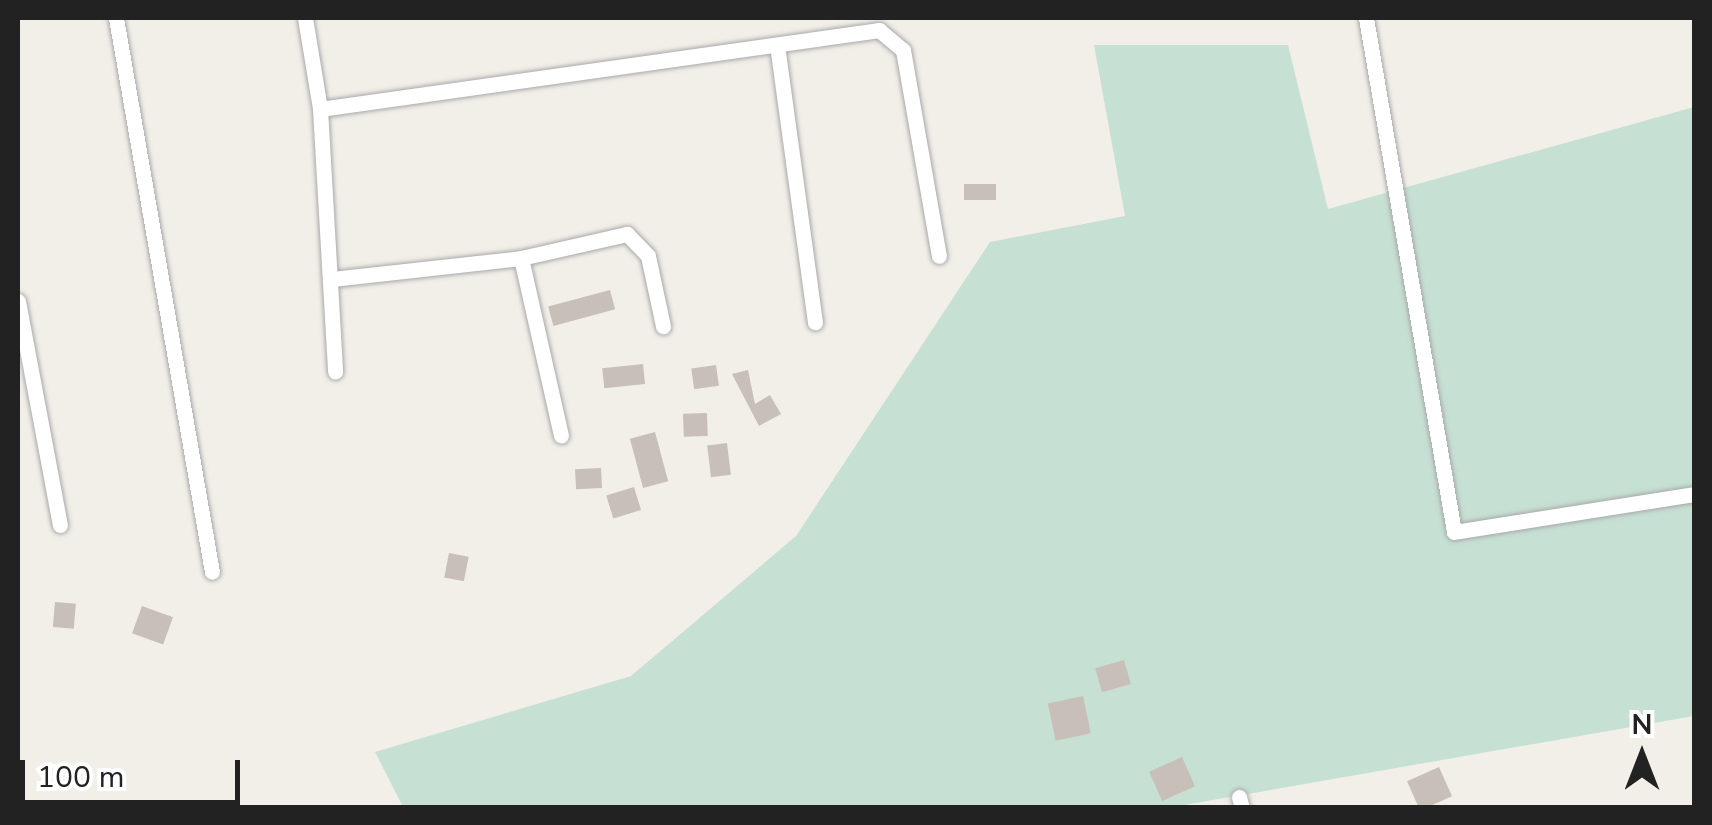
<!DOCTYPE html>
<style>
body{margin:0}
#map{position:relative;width:1712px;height:825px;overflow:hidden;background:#f2efe9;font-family:"Nunito Sans",sans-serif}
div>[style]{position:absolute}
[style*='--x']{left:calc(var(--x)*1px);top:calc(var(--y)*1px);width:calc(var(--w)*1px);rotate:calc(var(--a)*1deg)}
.wetland>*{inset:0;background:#c6e0d4}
.building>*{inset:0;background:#c7bfb8;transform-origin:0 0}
.roads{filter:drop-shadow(0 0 2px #a9a9a9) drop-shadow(0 0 2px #a9a9a9)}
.minor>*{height:15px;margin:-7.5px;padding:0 7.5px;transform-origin:7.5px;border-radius:7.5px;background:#fff}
span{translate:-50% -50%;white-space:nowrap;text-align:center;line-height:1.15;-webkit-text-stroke:9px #fff;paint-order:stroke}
.frame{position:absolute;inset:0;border:20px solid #222;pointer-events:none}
.north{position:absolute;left:1592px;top:705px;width:100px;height:100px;-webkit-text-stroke:8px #fff;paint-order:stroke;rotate:0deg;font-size:28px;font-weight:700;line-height:40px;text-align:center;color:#222}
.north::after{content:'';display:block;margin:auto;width:35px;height:45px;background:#222;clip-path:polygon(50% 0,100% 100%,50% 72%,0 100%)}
.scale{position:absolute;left:20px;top:760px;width:220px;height:45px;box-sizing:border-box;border:5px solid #222;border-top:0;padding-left:12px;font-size:30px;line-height:35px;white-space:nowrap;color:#222;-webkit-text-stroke:8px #fff;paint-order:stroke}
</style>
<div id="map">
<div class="wetland">
<div style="clip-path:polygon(1094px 45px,1288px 45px,1328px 209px,1694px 107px,1694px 716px,1167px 808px,403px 807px,375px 752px,631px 676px,796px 536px,990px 242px,1125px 216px)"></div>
</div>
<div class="building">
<div style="left:964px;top:184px;width:32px;height:16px"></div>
<div style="left:610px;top:290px;width:20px;height:64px;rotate:75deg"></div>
<div style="left:643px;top:364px;width:20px;height:41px;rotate:84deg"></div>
<div style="left:716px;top:365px;width:21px;height:25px;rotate:82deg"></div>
<div style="clip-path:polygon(748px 370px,755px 404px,770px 395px,781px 414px,759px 426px,732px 374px)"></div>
<div style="left:707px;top:413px;width:23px;height:24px;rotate:88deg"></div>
<div style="left:655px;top:432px;width:51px;height:26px;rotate:75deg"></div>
<div style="left:727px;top:443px;width:32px;height:20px;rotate:83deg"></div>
<div style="left:601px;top:468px;width:20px;height:26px;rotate:87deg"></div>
<div style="left:634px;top:487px;width:24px;height:29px;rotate:73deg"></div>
<div style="left:449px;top:553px;width:20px;height:25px;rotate:11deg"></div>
<div style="left:55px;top:602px;width:21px;height:25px;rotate:5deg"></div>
<div style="left:142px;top:606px;width:33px;height:29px;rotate:20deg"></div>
<div style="left:1124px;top:660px;width:25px;height:30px;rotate:74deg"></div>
<div style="left:1083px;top:696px;width:38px;height:36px;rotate:78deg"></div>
<div style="left:1182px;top:757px;width:32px;height:36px;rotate:66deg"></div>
<div style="left:1439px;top:767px;width:32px;height:35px;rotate:66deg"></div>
</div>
<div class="roads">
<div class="minor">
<div style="--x:116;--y:18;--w:562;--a:80.17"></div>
<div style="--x:305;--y:18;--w:92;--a:80.6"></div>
<div style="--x:320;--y:109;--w:263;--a:86.7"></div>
<div style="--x:1366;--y:18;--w:521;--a:80.28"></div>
<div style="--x:1454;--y:532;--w:243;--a:-9"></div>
<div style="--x:777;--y:45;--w:280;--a:82.2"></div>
<div style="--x:320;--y:109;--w:565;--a:-8.04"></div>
<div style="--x:879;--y:30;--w:31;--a:40"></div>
<div style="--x:903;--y:50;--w:209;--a:80.1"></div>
<div style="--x:521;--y:258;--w:182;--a:77.3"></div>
<div style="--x:332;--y:279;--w:190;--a:-6.3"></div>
<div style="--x:521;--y:258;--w:109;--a:-12.8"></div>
<div style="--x:627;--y:234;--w:30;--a:46"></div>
<div style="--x:648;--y:256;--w:72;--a:77.9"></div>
<div style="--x:18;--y:301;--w:228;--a:79.4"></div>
<div style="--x:1239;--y:797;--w:11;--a:75"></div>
</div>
</div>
<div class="frame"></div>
<div class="north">N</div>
<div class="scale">100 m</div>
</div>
